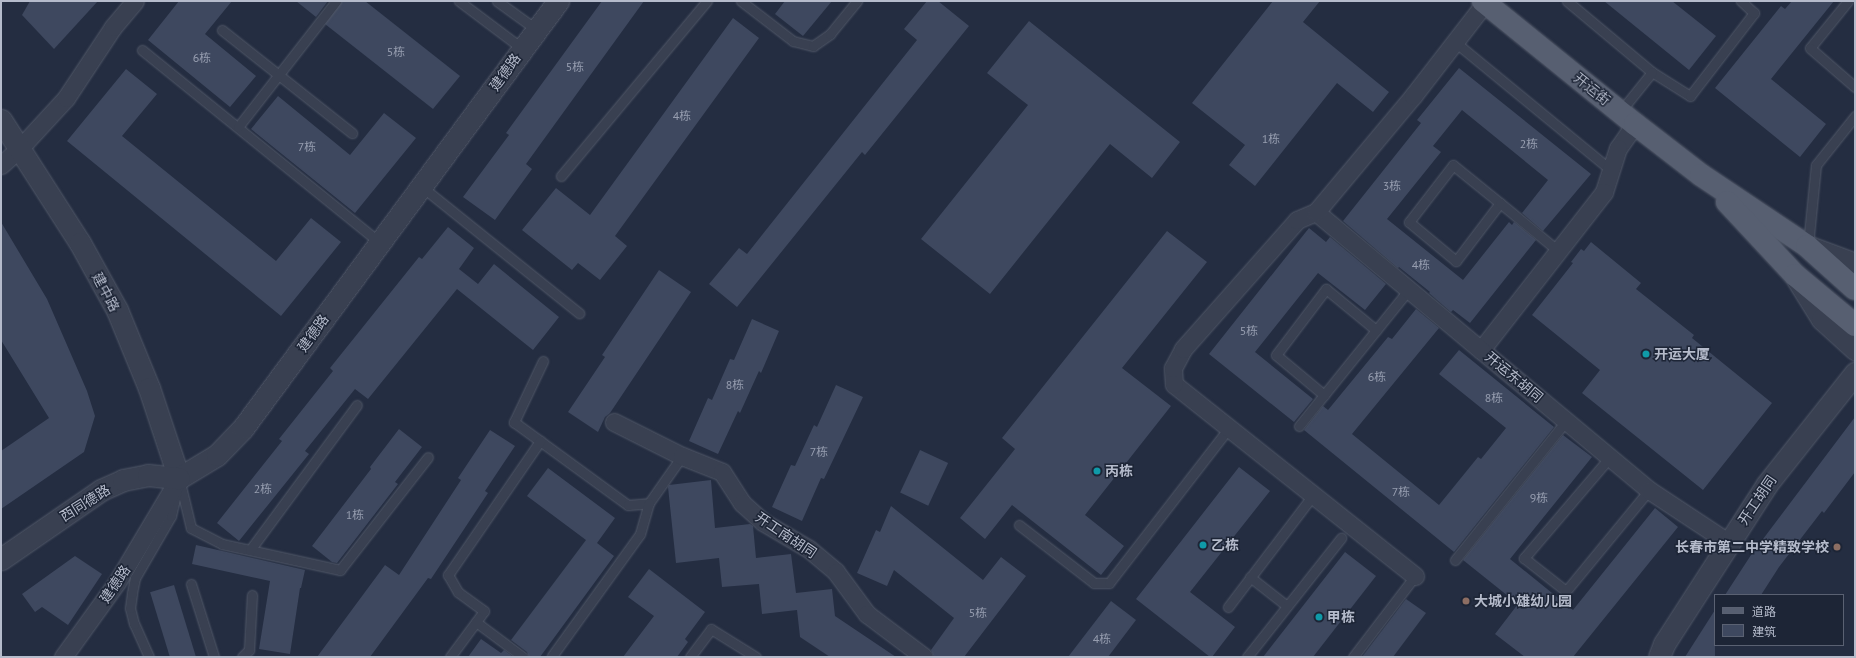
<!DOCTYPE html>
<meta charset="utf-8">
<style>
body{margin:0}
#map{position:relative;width:1856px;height:658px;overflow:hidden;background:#242d41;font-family:"PT Sans","Noto Sans SC",sans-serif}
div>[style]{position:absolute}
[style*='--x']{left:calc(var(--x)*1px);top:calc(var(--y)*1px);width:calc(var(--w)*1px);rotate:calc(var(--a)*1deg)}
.building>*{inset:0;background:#3e485f;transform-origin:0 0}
.roads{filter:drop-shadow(0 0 1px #515868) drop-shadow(0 0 1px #515868)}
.service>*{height:9px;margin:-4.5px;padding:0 4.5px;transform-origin:4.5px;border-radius:4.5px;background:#394051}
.minor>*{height:17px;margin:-8.5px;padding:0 8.5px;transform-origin:8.5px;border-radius:8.5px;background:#394051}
.tertiary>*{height:21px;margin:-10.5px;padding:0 10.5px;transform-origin:10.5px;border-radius:10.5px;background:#394051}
.primary>*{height:22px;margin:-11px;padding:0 11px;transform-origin:11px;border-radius:11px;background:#575f71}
.dots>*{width:11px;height:11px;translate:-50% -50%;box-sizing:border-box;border:2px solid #1d2536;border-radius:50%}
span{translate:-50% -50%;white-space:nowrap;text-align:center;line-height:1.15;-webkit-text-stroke:3px #1d2536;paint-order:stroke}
.number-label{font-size:12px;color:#979eb0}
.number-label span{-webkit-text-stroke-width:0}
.street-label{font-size:14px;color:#b5bbcb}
.poi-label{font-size:14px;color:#b5bbcb;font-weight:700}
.left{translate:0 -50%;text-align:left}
.right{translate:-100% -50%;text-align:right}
.frame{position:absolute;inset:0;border:2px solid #b5bbcb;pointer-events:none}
.legend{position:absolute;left:1714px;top:594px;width:130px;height:52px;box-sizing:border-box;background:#1d2536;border:1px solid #5a6172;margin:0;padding:5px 7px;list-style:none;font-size:12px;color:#b5bbcb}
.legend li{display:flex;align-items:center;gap:8px;height:20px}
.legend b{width:20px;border:1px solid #5a6172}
</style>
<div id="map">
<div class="building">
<div style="clip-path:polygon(30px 1px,98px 1px,54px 49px,22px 15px)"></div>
<div style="clip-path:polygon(179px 1px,232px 1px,205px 34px,256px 76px,230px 107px,148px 40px)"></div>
<div style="clip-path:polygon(296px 1px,328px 1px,316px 17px)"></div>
<div style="clip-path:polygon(342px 1px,365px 1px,460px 76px,433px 109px,325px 24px)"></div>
<div style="clip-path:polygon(602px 1px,644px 1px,526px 164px,532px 169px,495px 220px,463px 197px,509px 135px,506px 133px)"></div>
<div style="clip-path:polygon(785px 1px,832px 1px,803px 36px,775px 14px)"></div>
<div style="clip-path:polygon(927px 1px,938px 1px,969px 26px,865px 155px,862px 152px,737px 307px,709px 284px,739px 248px,747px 254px,917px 40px,904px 29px)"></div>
<div style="clip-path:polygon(1273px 1px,1320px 1px,1303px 22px,1389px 92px,1373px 112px,1337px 83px,1255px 186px,1229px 165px,1245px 145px,1192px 103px)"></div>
<div style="clip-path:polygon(1604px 1px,1672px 1px,1716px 36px,1689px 70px)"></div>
<div style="clip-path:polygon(1792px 1px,1834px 1px,1771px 79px,1826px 124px,1800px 157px,1715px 88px,1781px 6px,1785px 9px)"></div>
<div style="clip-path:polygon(733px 18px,759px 38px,615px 236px,627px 246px,600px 280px,578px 263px,572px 270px,522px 230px,556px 188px,590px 215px)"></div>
<div style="clip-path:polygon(1029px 21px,1180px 142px,1152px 178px,1110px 144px,990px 294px,921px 239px,1028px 105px,987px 73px)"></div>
<div style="clip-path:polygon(1459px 68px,1591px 174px,1543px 231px,1522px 213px,1548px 180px,1462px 110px,1433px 146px,1441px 152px,1387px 219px,1463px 280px,1509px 222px,1512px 225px,1514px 222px,1536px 240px,1470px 323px,1453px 310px,1451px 312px,1429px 293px,1430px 292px,1399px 267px,1398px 268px,1343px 221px,1421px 123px,1417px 120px)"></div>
<div style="clip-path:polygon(126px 69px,157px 94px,122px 136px,276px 261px,311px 218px,341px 242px,281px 316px,67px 141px)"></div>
<div style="clip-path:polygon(278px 96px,350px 155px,384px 113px,416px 138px,355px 213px,251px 129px)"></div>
<div style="clip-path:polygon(1px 222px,47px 299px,87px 391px,95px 416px,84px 452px,1px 509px,1px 451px,49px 418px,1px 340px)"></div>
<div style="clip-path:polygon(448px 227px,474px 248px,459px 269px,478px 284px,494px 264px,559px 317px,533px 350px,457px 289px,368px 399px,355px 389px,305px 451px,309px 454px,239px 541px,217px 523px,282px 441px,279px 439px,333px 371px,330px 368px,419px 257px,422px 259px)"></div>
<div style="clip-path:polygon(1309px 228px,1326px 242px,1330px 237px,1386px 284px,1365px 310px,1318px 273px,1255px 352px,1313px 399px,1294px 422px,1209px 354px)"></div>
<div style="clip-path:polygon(1167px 231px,1207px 262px,1122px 368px,1171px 406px,1085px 515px,1124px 546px,1101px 575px,1012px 505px,985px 539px,960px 518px,1015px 449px,1002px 438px)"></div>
<div style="clip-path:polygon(1591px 242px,1641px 283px,1636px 289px,1694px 335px,1692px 338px,1772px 403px,1703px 490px,1582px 393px,1600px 370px,1532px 315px,1573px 263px,1571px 262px,1581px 249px,1584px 251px)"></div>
<div style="clip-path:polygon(659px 270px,691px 292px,610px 413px,605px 417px,598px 432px,568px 412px,605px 357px,602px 355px)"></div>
<div style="clip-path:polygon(1416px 309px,1439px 328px,1352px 434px,1439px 505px,1478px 457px,1481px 459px,1506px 428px,1439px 374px,1459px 350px,1554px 427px,1454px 552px,1304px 430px,1323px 406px,1328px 410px,1388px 337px,1392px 339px)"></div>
<div style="clip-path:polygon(752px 319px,779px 331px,761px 373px,759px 371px,740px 413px,738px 411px,718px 454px,689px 441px,708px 398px,712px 400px,730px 359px,734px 360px)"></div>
<div style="clip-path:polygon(836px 385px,863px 397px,824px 479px,821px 478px,802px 521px,772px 507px,791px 465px,795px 466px,814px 425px,817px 427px)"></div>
<div style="clip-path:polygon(1855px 417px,1855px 472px,1824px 513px,1822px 511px,1779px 567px,1761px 595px,1725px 595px,1751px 555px)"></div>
<div style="clip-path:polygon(399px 429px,422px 447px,395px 482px,398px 484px,337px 563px,332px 562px,312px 546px,371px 469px,370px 467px)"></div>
<div style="clip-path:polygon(490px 430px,515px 446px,485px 491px,488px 493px,431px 579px,428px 578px,370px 657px,317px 657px,385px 565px,399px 575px,461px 480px,458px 478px)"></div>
<div style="clip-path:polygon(1563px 435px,1592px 457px,1510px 559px,1573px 610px,1655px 508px,1678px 527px,1573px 657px,1525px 657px,1495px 634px,1518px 604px,1463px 560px)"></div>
<div style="left:920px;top:450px;width:31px;height:47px;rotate:25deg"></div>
<div style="clip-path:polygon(1239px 467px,1270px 491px,1190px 592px,1235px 627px,1212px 657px,1210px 657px,1136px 599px)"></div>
<div style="clip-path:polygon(548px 468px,615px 518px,597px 543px,614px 556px,540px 657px,529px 657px,527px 652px,511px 640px,586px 540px,527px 496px)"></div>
<div style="clip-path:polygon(711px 480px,715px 528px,750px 524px,753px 526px,756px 558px,791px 554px,796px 593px,832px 589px,835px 616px,896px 657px,830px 657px,800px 637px,797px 610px,762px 614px,759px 584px,722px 587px,719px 558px,676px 563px,668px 487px,669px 485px)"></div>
<div style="clip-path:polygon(891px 506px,983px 580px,1001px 557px,1026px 576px,964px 657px,934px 657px,931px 650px,954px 618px,894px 570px,887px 586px,857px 573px,876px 530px,880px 532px)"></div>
<div style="clip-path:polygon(196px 545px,305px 570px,301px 588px,300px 588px,290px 654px,259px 649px,270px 581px,192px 564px)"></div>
<div style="clip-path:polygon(1345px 552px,1376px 576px,1313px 657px,1263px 657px)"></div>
<div style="clip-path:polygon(75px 556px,102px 574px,68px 625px,42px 607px,35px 612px,22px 594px)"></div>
<div style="clip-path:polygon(649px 569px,705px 612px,685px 639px,688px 642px,677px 657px,623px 657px,654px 616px,628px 597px)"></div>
<div style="left:174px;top:585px;width:75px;height:25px;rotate:73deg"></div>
<div style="clip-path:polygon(1406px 599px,1426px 613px,1393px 657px,1362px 657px)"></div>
<div style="clip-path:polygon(1111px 601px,1136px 620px,1108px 657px,1068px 657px)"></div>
<div style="clip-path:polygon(1715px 610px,1715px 657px,1685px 657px)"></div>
<div style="clip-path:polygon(481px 639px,501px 653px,504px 650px,513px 657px,468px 657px)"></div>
</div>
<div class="roads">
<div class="service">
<div style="--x:459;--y:1;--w:80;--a:36.9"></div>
<div style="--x:497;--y:1;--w:49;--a:35.9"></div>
<div style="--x:741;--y:1;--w:66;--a:37.6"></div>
<div style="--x:793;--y:41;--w:21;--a:14"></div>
<div style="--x:813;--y:46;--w:21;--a:-35"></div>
<div style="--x:830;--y:34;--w:43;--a:-50.7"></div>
<div style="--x:1567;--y:1;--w:111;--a:39.9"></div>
<div style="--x:1652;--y:72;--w:45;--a:32.3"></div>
<div style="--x:1690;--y:96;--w:105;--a:-52.4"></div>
<div style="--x:1754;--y:13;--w:18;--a:-137"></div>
<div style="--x:1848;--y:1;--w:60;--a:129"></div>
<div style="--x:1810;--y:48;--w:60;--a:40.9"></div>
<div style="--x:222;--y:30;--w:166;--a:38.4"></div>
<div style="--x:1455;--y:42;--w:202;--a:39.4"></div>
<div style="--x:142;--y:50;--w:305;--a:39"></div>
<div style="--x:1620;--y:112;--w:51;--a:-51.3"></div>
<div style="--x:238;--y:127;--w:160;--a:-52.1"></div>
<div style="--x:561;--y:176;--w:228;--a:-50.2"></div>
<div style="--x:421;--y:186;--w:203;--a:38.8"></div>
<div style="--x:1500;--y:203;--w:73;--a:127.2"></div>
<div style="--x:1456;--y:261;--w:61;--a:-140.3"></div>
<div style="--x:1409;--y:222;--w:72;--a:-52.3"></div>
<div style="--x:1453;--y:165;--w:60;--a:39"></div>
<div style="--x:1500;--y:203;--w:74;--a:39.5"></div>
<div style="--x:1808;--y:245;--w:80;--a:-84.3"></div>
<div style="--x:1816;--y:165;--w:63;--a:-51.5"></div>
<div style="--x:543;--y:361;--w:68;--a:115.4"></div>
<div style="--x:514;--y:422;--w:141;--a:36.1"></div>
<div style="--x:628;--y:505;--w:21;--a:-5"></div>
<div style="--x:649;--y:503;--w:57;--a:-54.9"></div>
<div style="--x:1324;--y:395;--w:62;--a:-140.2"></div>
<div style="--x:1276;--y:355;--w:83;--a:-52.9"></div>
<div style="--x:1326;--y:289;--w:65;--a:39.4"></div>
<div style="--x:1299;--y:426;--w:176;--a:-51.2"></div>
<div style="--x:1610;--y:457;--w:133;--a:130.4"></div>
<div style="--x:1524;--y:558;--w:53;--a:38.2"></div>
<div style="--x:1566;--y:591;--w:131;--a:-50.6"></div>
<div style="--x:179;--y:478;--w:51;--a:76.5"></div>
<div style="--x:191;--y:528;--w:35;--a:27"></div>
<div style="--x:222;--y:544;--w:121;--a:12.4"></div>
<div style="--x:340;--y:570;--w:143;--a:-52.1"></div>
<div style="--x:1019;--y:525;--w:95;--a:37.7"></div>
<div style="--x:1094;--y:583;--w:15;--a:0"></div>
<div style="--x:1109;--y:583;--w:196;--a:-52.3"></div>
<div style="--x:250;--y:550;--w:180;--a:-53.6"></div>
<div style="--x:1455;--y:560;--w:178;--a:-51.4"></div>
<div style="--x:1250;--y:577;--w:47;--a:38.1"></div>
<div style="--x:191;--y:584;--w:77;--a:72.5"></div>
<div style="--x:1228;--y:607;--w:141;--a:-52.8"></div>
<div style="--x:476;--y:622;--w:59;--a:36.7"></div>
<div style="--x:552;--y:656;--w:150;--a:-54.2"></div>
<div style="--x:640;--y:534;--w:32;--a:-74"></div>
<div style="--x:149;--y:657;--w:36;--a:-114"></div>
<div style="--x:134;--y:624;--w:16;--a:-104"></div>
<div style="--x:130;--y:608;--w:15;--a:-82"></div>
<div style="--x:132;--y:593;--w:15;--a:-79"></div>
<div style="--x:135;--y:578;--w:72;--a:-59.9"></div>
<div style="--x:171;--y:516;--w:26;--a:-77"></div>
<div style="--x:242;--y:657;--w:10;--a:-45"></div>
<div style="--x:249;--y:650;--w:55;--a:-86.9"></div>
<div style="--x:450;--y:657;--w:57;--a:-53.5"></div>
<div style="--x:484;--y:611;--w:32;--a:-144"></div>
<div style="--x:458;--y:592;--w:20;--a:-120"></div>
<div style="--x:448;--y:575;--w:163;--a:-55.5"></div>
<div style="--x:690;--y:657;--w:35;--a:-53"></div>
<div style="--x:711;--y:629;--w:53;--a:31.9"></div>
<div style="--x:1247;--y:657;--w:152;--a:-51.7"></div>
<div style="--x:1353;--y:657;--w:102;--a:-52.6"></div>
</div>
<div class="minor">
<div style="--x:1635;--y:124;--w:29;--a:125"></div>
<div style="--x:1618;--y:148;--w:46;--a:107.7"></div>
<div style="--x:1604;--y:192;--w:200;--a:127.9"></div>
<div style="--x:1481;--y:350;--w:219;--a:39.8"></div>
<div style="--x:1649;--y:490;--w:96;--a:33.5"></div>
<div style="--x:1;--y:165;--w:24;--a:-42"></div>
<div style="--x:19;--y:149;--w:69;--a:-47.3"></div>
<div style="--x:66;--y:98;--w:85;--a:-56.5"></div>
<div style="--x:113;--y:27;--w:34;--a:-50"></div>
<div style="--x:1316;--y:212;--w:215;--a:39.9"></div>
<div style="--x:614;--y:422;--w:76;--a:26.6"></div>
<div style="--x:682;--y:456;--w:43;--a:21.8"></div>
<div style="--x:722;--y:472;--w:37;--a:57"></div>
<div style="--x:742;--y:503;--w:28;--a:42"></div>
<div style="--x:763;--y:522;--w:53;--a:30.4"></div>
<div style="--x:809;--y:549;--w:35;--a:40"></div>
<div style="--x:836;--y:572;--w:52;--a:53.6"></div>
<div style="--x:867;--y:614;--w:71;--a:37"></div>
<div style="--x:1415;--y:576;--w:308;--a:-141.5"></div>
<div style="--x:1174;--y:384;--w:16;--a:-94"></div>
<div style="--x:1173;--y:368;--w:21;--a:-62"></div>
<div style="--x:1183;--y:349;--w:172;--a:-48.5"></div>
<div style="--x:1297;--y:220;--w:21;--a:-23"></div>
<div style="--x:1316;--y:212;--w:151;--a:-50.1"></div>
<div style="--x:1413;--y:96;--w:118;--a:-52.3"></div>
<div style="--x:63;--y:657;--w:92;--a:-54.2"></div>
<div style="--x:117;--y:582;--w:121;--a:-59.2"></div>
</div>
<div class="tertiary">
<div style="--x:1;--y:120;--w:146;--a:57.3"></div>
<div style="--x:80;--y:243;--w:77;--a:61.1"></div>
<div style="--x:117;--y:310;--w:84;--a:67.7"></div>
<div style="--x:149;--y:388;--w:95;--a:71.6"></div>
<div style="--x:1807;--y:246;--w:51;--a:20.6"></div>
<div style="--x:1797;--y:279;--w:47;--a:58"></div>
<div style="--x:1822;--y:319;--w:45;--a:42.3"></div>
<div style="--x:179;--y:478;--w:44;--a:-31.2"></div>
<div style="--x:217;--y:455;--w:37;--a:-46"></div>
<div style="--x:243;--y:428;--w:531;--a:-53.58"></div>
<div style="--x:1;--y:559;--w:121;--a:-34.6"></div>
<div style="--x:101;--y:490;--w:24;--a:-24"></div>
<div style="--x:123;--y:480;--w:25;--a:-11"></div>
<div style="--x:148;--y:475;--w:31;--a:6"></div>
<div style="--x:1659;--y:657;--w:14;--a:-69"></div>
<div style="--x:1664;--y:644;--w:190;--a:-57.2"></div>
<div style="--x:1767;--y:484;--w:142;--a:-51.6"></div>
</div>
<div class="primary">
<div style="--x:1483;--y:1;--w:196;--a:39"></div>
<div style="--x:1635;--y:124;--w:83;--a:37.7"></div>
<div style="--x:1701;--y:175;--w:128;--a:33.8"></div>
<div style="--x:1807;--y:246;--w:64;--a:41.9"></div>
<div style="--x:1727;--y:202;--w:100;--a:47"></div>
<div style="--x:1795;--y:275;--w:78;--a:39.8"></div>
</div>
</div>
<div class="dots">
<div style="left:1646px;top:354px;background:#0f9aa8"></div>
<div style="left:1097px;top:471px;background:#0f9aa8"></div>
<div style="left:1203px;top:545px;background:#0f9aa8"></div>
<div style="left:1837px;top:547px;background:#8d6e63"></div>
<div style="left:1466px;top:601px;background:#8d6e63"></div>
<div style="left:1319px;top:617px;background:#0f9aa8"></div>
</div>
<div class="number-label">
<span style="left:396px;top:52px">5栋</span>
<span style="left:202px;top:58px">6栋</span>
<span style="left:575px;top:67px">5栋</span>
<span style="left:682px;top:116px">4栋</span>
<span style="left:1271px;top:139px">1栋</span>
<span style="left:1529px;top:144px">2栋</span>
<span style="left:307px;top:147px">7栋</span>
<span style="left:1392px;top:186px">3栋</span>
<span style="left:1421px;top:265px">4栋</span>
<span style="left:1249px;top:331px">5栋</span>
<span style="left:1377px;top:377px">6栋</span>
<span style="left:735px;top:385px">8栋</span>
<span style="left:1494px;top:398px">8栋</span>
<span style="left:819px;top:452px">7栋</span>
<span style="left:263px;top:489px">2栋</span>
<span style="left:1401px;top:492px">7栋</span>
<span style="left:1539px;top:498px">9栋</span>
<span style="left:355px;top:515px">1栋</span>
<span style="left:978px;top:613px">5栋</span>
<span style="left:1102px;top:639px">4栋</span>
</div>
<div class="street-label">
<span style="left:505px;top:72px;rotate:-54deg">建德路</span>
<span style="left:1592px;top:89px;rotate:39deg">开运街</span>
<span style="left:106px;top:292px;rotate:62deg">建中路</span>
<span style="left:313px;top:333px;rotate:-54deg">建德路</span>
<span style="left:1514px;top:377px;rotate:40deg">开运东胡同</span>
<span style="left:1757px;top:500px;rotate:-56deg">开工胡同</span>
<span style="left:85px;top:503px;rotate:-32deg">西同德路</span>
<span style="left:786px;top:535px;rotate:34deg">开工南胡同</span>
<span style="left:115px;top:584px;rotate:-56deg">建德路</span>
</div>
<div class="poi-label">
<span class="left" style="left:1654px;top:354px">开运大厦</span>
<span class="left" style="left:1105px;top:471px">丙栋</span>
<span class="left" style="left:1211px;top:545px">乙栋</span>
<span class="right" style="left:1829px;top:547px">长春市第二中学精致学校</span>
<span class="left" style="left:1474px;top:601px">大城小雄幼儿园</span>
<span class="left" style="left:1327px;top:617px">甲栋</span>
</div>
<div class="frame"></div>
<ul class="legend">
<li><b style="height:5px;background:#575f71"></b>道路</li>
<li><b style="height:11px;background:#3e485f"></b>建筑</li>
</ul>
</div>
